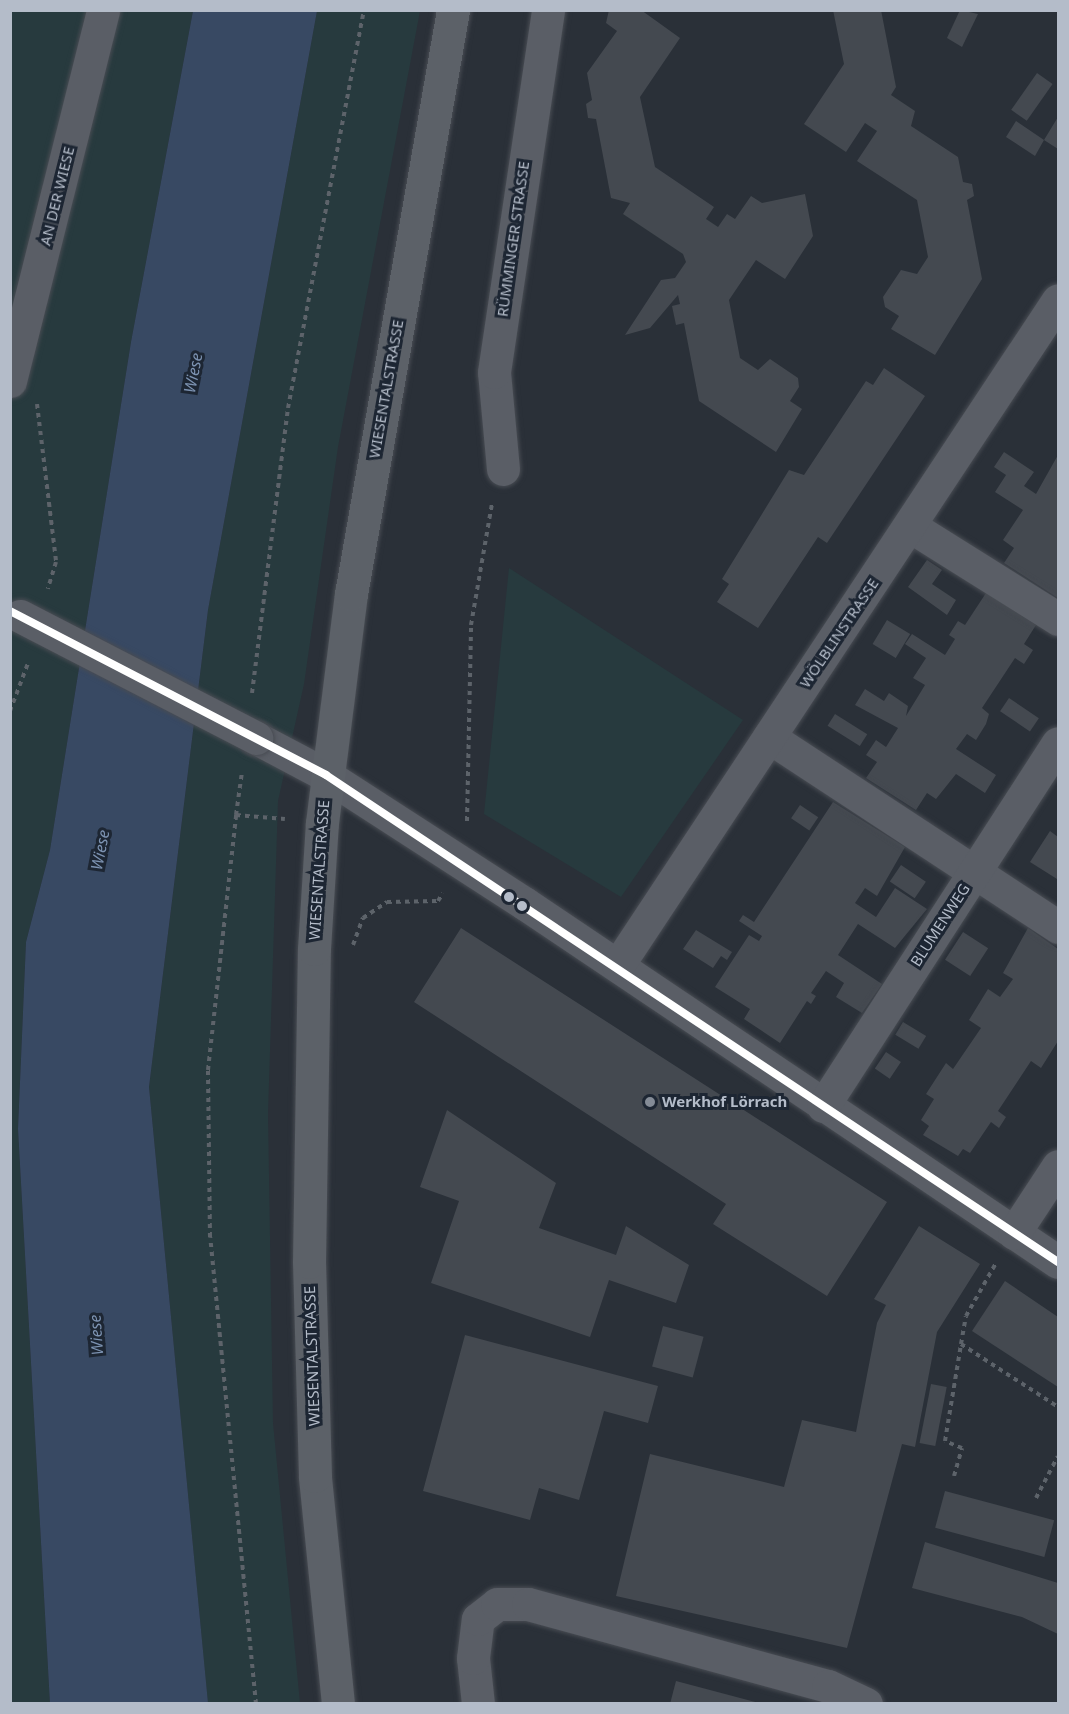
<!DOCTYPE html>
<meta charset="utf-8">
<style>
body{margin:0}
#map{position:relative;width:1069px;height:1714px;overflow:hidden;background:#2a3038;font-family:"Noto Sans",sans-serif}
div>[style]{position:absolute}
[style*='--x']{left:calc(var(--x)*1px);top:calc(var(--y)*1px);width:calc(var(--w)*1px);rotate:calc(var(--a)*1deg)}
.green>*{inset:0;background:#273a3e}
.water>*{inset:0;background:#384963}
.building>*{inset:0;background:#444950;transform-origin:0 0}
.path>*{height:4px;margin-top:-2px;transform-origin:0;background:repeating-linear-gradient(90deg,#5d636a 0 4.5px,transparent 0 9px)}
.roads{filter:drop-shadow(0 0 2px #484c53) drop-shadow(0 0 2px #484c53)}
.minor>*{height:33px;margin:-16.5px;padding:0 16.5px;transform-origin:16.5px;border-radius:16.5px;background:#5a5e66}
.major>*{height:33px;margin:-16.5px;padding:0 16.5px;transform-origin:16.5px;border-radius:16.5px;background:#5c6168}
.bridges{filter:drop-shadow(0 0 2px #484c53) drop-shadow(0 0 2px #484c53)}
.minor-bridge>*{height:33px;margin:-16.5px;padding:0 16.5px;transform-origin:16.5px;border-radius:16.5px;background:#5a5e66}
.bus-1>*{height:8px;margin:-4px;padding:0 4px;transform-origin:4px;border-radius:4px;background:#fff}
.dots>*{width:16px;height:16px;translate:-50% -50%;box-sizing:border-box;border:3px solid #1d2633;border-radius:50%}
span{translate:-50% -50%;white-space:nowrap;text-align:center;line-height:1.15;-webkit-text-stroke:6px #1d2633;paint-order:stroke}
.street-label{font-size:15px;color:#b4bcc9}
.poi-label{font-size:15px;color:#b4bcc9;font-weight:700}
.left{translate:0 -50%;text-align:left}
.water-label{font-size:16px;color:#7c92b1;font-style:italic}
.frame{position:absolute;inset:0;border:12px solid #b4bcc9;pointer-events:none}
</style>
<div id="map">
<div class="green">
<div style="clip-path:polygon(10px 11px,193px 11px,131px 342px,50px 850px,26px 942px,18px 1129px,50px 1704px,10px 1703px)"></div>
<div style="clip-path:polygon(317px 11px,420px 11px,338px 447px,304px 684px,278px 801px,268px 1114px,273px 1423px,300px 1703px,208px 1704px,149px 1087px,208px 610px)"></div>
<div style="clip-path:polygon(509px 568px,743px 720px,621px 897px,484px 814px)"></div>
</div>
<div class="water">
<div style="clip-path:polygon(193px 11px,317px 11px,208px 610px,149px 1087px,208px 1703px,50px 1704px,18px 1129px,26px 942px,50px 850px,131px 342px)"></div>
</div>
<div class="building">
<div style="clip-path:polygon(609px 10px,641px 10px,680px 38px,640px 97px,655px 167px,714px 207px,706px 219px,718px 227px,727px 214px,735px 219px,751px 196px,762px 203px,805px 194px,813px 236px,785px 279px,756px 260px,729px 300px,740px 358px,758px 370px,770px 359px,798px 378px,799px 387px,790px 401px,802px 409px,776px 452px,699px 401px,684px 323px,676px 325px,672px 306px,680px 304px,678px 295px,650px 328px,625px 335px,661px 280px,675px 278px,686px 262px,683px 254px,623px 214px,630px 203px,611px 198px,596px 119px,588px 118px,586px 104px,592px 100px,587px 73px,617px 31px,606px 23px)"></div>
<div style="clip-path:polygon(833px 10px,881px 10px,896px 87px,891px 95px,915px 111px,911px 126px,958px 157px,963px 182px,972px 184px,974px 196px,967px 200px,982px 279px,935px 355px,891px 329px,899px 316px,885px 307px,883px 297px,901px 270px,917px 274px,928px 257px,917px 200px,857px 161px,877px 131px,865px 123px,846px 152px,804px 124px,844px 64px)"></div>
<div style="clip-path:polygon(960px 10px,978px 14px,962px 47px,947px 38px)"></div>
<div style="left:1037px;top:73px;width:19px;height:45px;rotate:35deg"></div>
<div style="clip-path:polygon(1058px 117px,1058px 149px,1044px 140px,1035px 156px,1006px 137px,1016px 121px,1044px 140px)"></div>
<div style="clip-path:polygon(884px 368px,925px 396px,827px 543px,818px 537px,758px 628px,717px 602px,729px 584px,722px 579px,789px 470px,804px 475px,866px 381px,873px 385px)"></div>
<div style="clip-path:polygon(1004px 452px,1034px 472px,1024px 486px,1036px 494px,1058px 455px,1058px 598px,1004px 563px,1014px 548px,1003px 540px,1023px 510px,995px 492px,1006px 475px,994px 467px)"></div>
<div style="clip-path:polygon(927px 560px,942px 570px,932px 584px,956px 600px,947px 615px,908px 587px)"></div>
<div style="clip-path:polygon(986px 593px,1036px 625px,1024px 644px,1033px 650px,1024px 664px,1015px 658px,982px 708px,989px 714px,986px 724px,976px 740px,967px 734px,956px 749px,996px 775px,985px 793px,956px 774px,936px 799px,927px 793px,916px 810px,866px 778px,877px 762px,866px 755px,876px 740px,886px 747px,898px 728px,855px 705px,865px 689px,884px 701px,889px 693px,908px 706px,906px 716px,925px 685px,913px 678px,926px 658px,905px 644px,912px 634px,945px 655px,955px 639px,949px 635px,958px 621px,965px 625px)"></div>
<div style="left:887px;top:620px;width:27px;height:28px;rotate:31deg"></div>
<div style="left:1009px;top:698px;width:36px;height:16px;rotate:34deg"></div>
<div style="left:835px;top:714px;width:38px;height:14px;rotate:32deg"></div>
<div style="clip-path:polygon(833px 802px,905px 847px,877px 896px,865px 888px,855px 903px,876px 917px,895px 888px,927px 909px,895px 948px,858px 924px,838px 955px,882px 984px,862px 1013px,836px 997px,844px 983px,826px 971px,811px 993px,816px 996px,811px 1004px,807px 1001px,780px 1043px,744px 1019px,750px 1009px,715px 987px,749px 935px,759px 941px,762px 936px,739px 921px,743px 915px,754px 922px)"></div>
<div style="left:800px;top:805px;width:22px;height:16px;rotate:34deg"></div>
<div style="clip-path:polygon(1050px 831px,1058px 837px,1057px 879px,1030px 862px)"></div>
<div style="left:901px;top:865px;width:30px;height:20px;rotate:34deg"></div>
<div style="clip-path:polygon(461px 928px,887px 1202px,827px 1296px,713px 1224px,726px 1204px,414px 1002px)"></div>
<div style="clip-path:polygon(1028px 928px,1058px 949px,1058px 1041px,1041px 1068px,1031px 1061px,998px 1111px,1006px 1117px,999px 1128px,991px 1122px,970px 1153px,963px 1149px,958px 1156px,923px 1135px,929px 1126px,921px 1120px,934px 1099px,926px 1094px,946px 1063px,953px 1069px,981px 1028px,969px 1020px,988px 989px,1000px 997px,1013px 979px,1003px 973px)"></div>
<div style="clip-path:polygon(696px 930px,732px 952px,727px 960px,721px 956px,713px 968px,683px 949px)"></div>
<div style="left:963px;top:932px;width:30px;height:33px;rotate:33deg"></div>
<div style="left:903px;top:1022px;width:27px;height:15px;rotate:31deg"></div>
<div style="left:886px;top:1052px;width:18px;height:20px;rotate:34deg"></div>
<div style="clip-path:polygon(447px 1110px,556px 1183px,539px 1228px,616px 1255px,626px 1226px,689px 1265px,676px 1303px,609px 1280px,590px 1337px,431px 1283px,459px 1201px,420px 1187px)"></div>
<div style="clip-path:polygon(919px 1226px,980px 1264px,937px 1332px,915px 1447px,902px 1444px,847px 1648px,616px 1596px,650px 1454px,784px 1487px,802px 1420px,856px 1432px,877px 1323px,886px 1305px,874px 1299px)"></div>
<div style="clip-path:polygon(1005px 1281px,1058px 1317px,1058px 1387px,972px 1331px)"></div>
<div style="left:663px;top:1326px;width:42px;height:42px;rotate:15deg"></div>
<div style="clip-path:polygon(465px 1335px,658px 1386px,648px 1423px,604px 1411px,579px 1500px,539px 1488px,530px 1520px,423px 1491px)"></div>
<div style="left:931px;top:1384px;width:16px;height:60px;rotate:11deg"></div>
<div style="left:945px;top:1491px;width:113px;height:38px;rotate:15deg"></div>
<div style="clip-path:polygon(925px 1542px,1058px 1583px,1058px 1634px,1022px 1617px,912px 1588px)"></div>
<div style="clip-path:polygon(676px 1681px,759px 1703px,758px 1704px,670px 1704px)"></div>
</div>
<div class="path">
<div style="--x:37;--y:404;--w:159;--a:83.1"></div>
<div style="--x:56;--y:562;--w:28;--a:107"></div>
<div style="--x:252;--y:693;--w:287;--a:-82.8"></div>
<div style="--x:288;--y:408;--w:405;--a:-79.2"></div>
<div style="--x:10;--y:711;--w:51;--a:-69.4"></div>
<div style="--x:236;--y:815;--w:43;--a:-82.1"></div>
<div style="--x:467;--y:821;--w:196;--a:-88.8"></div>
<div style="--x:471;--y:625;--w:123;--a:-80.2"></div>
<div style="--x:353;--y:945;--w:29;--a:-70"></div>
<div style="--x:363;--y:918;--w:29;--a:-34"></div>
<div style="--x:387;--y:902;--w:51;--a:-1.1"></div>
<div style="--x:438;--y:901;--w:9;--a:-58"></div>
<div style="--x:961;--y:1344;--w:28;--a:-80"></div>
<div style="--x:966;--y:1316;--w:61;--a:-60.5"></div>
<div style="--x:954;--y:1476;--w:29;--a:-74"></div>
<div style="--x:962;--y:1448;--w:18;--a:-158"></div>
<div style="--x:945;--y:1441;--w:98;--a:-80.6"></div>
<div style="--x:961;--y:1344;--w:116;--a:33"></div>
<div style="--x:1036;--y:1498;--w:47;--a:-62.4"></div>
<div style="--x:256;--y:1704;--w:469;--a:-95.6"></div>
<div style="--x:210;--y:1237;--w:167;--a:-90.7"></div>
<div style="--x:208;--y:1070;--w:257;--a:-83.7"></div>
<div style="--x:236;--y:815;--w:49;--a:4.7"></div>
</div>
<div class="roads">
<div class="minor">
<div style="--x:10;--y:381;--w:382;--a:-75.9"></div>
<div style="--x:503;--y:469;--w:97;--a:-95.3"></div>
<div style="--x:494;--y:372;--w:366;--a:-81.5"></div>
<div style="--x:910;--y:526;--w:175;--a:32.1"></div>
<div style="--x:769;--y:737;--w:346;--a:33.3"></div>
<div style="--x:256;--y:738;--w:79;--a:27.9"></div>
<div style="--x:326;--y:775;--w:236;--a:32.9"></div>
<div style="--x:524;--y:903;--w:643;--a:33.91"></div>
<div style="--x:618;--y:965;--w:797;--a:-56.51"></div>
<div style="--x:823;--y:1106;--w:432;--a:-57.1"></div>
<div style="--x:1014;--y:1233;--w:80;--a:-56.7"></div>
<div style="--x:478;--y:1704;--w:46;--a:-96.2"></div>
<div style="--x:473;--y:1658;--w:39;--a:-83"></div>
<div style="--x:478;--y:1619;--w:24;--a:-38"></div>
<div style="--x:497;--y:1604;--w:31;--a:0"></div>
<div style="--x:528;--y:1604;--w:311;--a:15.3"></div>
<div style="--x:828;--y:1686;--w:42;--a:25.3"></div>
</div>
<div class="major">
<div style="--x:338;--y:1704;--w:229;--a:-95.8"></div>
<div style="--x:315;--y:1476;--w:214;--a:-91.6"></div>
<div style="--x:309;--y:1262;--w:313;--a:-89.1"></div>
<div style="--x:314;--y:949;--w:126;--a:-86.4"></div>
<div style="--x:322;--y:823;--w:231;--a:-82.8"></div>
<div style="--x:351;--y:594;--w:593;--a:-80.09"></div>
</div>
</div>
<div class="bridges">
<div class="minor-bridge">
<div style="--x:20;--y:616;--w:266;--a:27.3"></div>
</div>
</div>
<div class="bus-1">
<div style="--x:10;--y:611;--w:356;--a:27.4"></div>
<div style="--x:326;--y:775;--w:879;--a:33.64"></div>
</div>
<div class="dots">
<div style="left:509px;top:897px;background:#b4bcc9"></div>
<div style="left:522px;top:906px;background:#b4bcc9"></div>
<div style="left:650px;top:1102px;background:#848b96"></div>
</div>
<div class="street-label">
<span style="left:57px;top:196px;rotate:-76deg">AN DER WIESE</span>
<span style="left:513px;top:239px;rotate:-82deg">RÜMMINGER STRASSE</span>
<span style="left:386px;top:389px;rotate:-80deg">WIESENTALSTRASSE</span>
<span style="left:839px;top:633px;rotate:-56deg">WÖLBLINSTRASSE</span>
<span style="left:319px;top:870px;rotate:-86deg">WIESENTALSTRASSE</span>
<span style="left:940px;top:925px;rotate:-57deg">BLUMENWEG</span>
<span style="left:312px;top:1356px;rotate:-92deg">WIESENTALSTRASSE</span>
</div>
<div class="poi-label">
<span class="left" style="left:662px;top:1102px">Werkhof Lörrach</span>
</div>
<div class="water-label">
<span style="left:193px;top:373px;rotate:-79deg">Wiese</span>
<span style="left:100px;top:850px;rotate:-79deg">Wiese</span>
<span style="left:96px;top:1335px;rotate:-94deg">Wiese</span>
</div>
<div class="frame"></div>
</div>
